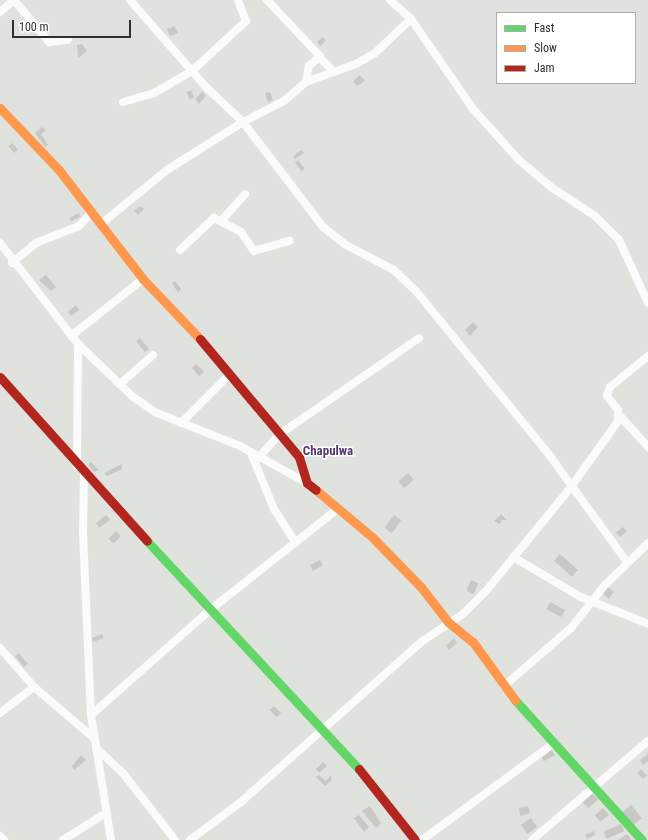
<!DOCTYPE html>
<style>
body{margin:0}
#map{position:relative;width:648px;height:840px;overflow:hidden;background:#e0e2de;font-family:"Roboto Condensed",sans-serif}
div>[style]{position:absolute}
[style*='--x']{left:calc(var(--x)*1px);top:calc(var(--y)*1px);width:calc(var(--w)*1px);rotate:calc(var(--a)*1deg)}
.building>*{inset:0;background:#c8c9c6;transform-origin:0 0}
.street>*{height:8px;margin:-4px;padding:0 4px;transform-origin:4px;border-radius:4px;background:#fafbfa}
.fast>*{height:9px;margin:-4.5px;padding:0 4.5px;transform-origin:4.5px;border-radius:4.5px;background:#63d668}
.slow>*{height:9px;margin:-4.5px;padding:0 4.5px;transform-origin:4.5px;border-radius:4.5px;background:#ff974d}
.jam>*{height:9px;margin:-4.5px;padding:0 4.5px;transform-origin:4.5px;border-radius:4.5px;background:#b3261e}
span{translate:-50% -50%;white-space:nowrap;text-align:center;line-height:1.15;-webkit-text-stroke:3px #fff;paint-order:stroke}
.quarter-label{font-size:13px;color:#523873;font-weight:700}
.legend{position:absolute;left:496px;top:12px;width:140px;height:72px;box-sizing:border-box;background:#fff;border:1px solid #acadac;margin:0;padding:5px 7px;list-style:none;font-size:12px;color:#30312f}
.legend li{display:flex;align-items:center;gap:8px;height:20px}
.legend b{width:20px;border:1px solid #acadac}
.scale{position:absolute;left:12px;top:20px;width:119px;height:18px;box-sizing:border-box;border:2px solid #30312f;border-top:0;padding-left:5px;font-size:12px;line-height:14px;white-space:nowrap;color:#30312f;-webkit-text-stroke:3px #fff;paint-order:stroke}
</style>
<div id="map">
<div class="building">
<div style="clip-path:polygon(174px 26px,178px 33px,170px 36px,167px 29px)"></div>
<div style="clip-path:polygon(322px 37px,326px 40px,321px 46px,317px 42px)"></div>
<div style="clip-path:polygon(82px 44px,87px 51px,78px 58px,77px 45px)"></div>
<div style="clip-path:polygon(360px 75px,365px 81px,357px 86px,353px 81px)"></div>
<div style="left:191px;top:90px;width:8px;height:5px;rotate:67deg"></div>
<div style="clip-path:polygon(202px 92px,206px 96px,199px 104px,195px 99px)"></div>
<div style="clip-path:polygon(270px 92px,273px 100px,268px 102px,265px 93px)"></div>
<div style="clip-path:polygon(42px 127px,46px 130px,41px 134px,48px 145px,45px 147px,35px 133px)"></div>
<div style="left:12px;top:143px;width:9px;height:5px;rotate:49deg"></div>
<div style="clip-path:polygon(301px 150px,304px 153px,295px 159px,293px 156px)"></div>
<div style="left:298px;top:160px;width:11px;height:4px;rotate:52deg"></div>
<div style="clip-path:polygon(140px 206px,144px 209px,138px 215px,134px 211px)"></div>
<div style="left:79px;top:213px;width:4px;height:11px;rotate:63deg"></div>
<div style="clip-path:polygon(46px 275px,56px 287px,51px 291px,39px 280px)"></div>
<div style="clip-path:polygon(175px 281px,181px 289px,178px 293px,172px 283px)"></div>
<div style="clip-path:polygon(76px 305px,79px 310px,71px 316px,68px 312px)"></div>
<div style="clip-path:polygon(473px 322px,478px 327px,470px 336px,465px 330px)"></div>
<div style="left:140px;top:338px;width:14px;height:5px;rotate:51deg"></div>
<div style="clip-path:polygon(196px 364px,204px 372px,199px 376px,192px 368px)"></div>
<div style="clip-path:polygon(91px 462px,99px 470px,94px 472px,88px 465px)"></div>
<div style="clip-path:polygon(122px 464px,122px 469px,107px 476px,104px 473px)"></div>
<div style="left:408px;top:473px;width:9px;height:13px;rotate:49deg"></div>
<div style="clip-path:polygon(501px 514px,507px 520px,502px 520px,500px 524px,494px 521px)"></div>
<div style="clip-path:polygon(106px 515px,110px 520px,99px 528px,96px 523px)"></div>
<div style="left:394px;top:515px;width:9px;height:16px;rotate:36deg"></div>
<div style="left:623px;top:527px;width:6px;height:9px;rotate:51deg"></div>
<div style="left:116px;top:531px;width:7px;height:11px;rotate:45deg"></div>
<div style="left:560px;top:554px;width:24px;height:9px;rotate:42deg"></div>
<div style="clip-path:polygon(320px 560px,323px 565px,313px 571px,310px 565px)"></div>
<div style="left:471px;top:580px;width:8px;height:12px;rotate:23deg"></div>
<div style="clip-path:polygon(607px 586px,614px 592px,609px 599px,602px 592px)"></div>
<div style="left:550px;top:602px;width:17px;height:8px;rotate:28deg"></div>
<div style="clip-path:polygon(102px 634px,104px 638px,93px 642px,92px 638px)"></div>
<div style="clip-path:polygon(454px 638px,457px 643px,449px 650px,446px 646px)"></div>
<div style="left:19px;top:653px;width:14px;height:5px;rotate:51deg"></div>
<div style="left:274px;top:706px;width:10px;height:6px;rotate:45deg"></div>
<div style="clip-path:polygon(551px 749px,555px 755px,544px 761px,541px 756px)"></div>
<div style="clip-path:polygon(648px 754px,648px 761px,643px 765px,640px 760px)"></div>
<div style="clip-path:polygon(81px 755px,86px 760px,74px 770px,72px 766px)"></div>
<div style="clip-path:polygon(323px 762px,327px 766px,319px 773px,316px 769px)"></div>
<div style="clip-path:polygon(641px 769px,647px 776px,643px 779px,637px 773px)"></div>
<div style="clip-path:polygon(319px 775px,326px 781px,331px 775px,332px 780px,325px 786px,316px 777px)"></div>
<div style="left:592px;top:793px;width:9px;height:13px;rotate:49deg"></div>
<div style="left:631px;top:805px;width:17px;height:12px;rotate:50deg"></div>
<div style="clip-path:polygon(370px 806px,381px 823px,376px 828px,362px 811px)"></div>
<div style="clip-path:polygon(528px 806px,530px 813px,520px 816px,519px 808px)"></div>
<div style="left:603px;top:808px;width:9px;height:11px;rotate:49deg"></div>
<div style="clip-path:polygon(359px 815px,369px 827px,364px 832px,354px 818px)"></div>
<div style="left:531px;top:818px;width:11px;height:12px;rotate:56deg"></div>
<div style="left:621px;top:824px;width:8px;height:19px;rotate:67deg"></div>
<div style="clip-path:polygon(594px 831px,595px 835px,587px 839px,585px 835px)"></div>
<div style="clip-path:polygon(627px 834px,632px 840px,618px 840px)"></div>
</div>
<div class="street">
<div style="--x:14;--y:0;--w:55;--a:50.2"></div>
<div style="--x:49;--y:42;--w:19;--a:-6"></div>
<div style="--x:130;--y:0;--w:116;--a:48.9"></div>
<div style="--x:206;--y:87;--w:51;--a:43.4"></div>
<div style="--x:243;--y:122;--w:132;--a:52.7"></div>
<div style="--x:323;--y:227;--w:29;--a:38"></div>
<div style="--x:346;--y:245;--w:54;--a:27.5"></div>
<div style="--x:394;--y:270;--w:30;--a:44"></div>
<div style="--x:416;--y:291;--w:213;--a:50.9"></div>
<div style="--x:550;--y:456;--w:131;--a:54"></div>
<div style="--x:267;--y:0;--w:77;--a:46.6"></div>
<div style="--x:320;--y:56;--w:15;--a:138"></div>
<div style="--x:309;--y:66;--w:16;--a:101"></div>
<div style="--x:390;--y:0;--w:28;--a:42"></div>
<div style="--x:411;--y:19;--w:109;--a:55.4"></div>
<div style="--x:473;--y:109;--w:69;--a:48"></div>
<div style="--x:519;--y:160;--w:42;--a:40.2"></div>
<div style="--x:551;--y:187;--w:53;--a:33.4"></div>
<div style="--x:595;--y:216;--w:34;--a:45"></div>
<div style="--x:619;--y:240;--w:69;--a:65.3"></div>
<div style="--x:0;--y:12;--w:18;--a:-41"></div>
<div style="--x:319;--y:57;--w:20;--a:45"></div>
<div style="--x:123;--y:102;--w:32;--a:-16"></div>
<div style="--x:154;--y:93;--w:44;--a:-30.1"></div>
<div style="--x:192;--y:71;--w:74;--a:-42.8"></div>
<div style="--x:246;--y:21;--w:22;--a:-111"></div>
<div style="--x:221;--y:221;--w:36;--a:-48"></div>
<div style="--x:101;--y:224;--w:85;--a:-39.3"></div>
<div style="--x:167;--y:170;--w:90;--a:-32.3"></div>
<div style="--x:243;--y:122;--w:46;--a:-27.1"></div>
<div style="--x:284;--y:101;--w:29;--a:-41"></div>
<div style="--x:306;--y:82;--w:53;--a:-19.8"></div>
<div style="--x:356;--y:64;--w:22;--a:-30"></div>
<div style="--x:375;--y:53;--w:50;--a:-43.4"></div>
<div style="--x:0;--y:243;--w:128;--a:52.3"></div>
<div style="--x:78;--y:344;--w:76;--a:43.9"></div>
<div style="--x:133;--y:397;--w:29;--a:34"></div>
<div style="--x:157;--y:413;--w:89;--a:21.7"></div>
<div style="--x:240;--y:446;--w:77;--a:28.9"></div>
<div style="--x:180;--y:250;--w:47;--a:-43.3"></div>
<div style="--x:214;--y:218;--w:30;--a:27"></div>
<div style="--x:241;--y:232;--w:23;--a:56"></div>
<div style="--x:254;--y:251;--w:37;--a:-16"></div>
<div style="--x:12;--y:263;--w:31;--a:-40"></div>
<div style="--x:36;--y:243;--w:46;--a:-21.6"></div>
<div style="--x:79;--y:226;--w:19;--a:-47"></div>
<div style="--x:71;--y:336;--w:92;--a:-38.4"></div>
<div style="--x:120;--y:384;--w:44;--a:-41.3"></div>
<div style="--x:620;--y:416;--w:42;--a:47.9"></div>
<div style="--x:181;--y:423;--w:68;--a:-45"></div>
<div style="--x:251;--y:453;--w:61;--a:67.7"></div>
<div style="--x:274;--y:509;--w:40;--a:57.1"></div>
<div style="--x:259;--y:457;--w:31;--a:-48"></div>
<div style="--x:280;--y:434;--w:169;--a:-34.6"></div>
<div style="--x:77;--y:466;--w:122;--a:-89.5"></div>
<div style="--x:84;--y:474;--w:59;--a:91"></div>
<div style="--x:83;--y:533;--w:182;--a:87.5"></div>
<div style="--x:91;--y:715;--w:127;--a:80.9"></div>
<div style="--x:513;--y:557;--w:79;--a:30.5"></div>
<div style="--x:581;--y:597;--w:72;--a:21.9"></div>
<div style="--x:0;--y:648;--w:52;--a:48.9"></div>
<div style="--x:34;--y:687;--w:79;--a:40.4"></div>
<div style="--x:504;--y:686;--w:89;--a:-40.9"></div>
<div style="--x:571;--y:628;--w:55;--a:-51.7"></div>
<div style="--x:605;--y:585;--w:60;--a:-44.3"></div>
<div style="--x:0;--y:713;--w:43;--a:-37.4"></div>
<div style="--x:91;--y:715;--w:159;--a:-41.4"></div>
<div style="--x:210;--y:610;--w:161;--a:-38.4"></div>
<div style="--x:96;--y:748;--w:37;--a:43"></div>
<div style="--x:123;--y:773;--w:85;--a:52.2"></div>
<div style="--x:0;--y:836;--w:6;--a:45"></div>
<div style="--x:63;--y:840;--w:51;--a:-32.1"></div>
<div style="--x:190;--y:840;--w:64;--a:-36.7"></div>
<div style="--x:241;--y:802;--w:241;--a:-41.6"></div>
<div style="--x:421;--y:642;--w:50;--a:-33.7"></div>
<div style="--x:463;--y:614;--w:33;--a:-45"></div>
<div style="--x:486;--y:591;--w:134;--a:-50.7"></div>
<div style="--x:571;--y:487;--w:81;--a:-54.5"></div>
<div style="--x:618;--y:421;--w:11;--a:-90"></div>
<div style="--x:618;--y:410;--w:18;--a:-128"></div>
<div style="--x:607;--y:396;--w:9;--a:-72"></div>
<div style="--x:610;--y:387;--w:49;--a:-39.2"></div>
<div style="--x:422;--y:840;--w:164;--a:-36.3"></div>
<div style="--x:532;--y:840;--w:153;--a:-40.5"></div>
</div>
<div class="fast">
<div style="--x:147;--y:541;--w:311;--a:47.1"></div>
<div style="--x:515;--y:700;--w:189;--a:47.8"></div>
</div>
<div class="slow">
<div style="--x:0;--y:108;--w:86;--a:46.4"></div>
<div style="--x:59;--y:170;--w:138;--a:52.4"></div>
<div style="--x:143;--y:279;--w:83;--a:46.5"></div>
<div style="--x:316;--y:490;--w:73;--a:40"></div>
<div style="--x:372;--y:537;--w:70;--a:45.6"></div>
<div style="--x:421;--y:587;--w:44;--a:52.4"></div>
<div style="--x:448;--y:622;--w:32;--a:39"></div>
<div style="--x:473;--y:642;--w:72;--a:54.1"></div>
</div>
<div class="jam">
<div style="--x:200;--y:339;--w:154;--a:50"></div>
<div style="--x:299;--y:457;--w:27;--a:73"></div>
<div style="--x:307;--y:483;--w:11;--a:38"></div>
<div style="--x:0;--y:377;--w:220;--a:48.1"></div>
<div style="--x:359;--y:769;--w:90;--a:51.7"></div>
</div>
<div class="quarter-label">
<span style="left:328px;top:451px">Chapulwa</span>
</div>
<ul class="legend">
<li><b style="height:5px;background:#63d668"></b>Fast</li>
<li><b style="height:5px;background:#ff974d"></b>Slow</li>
<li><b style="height:5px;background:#b3261e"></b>Jam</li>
</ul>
<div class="scale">100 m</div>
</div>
